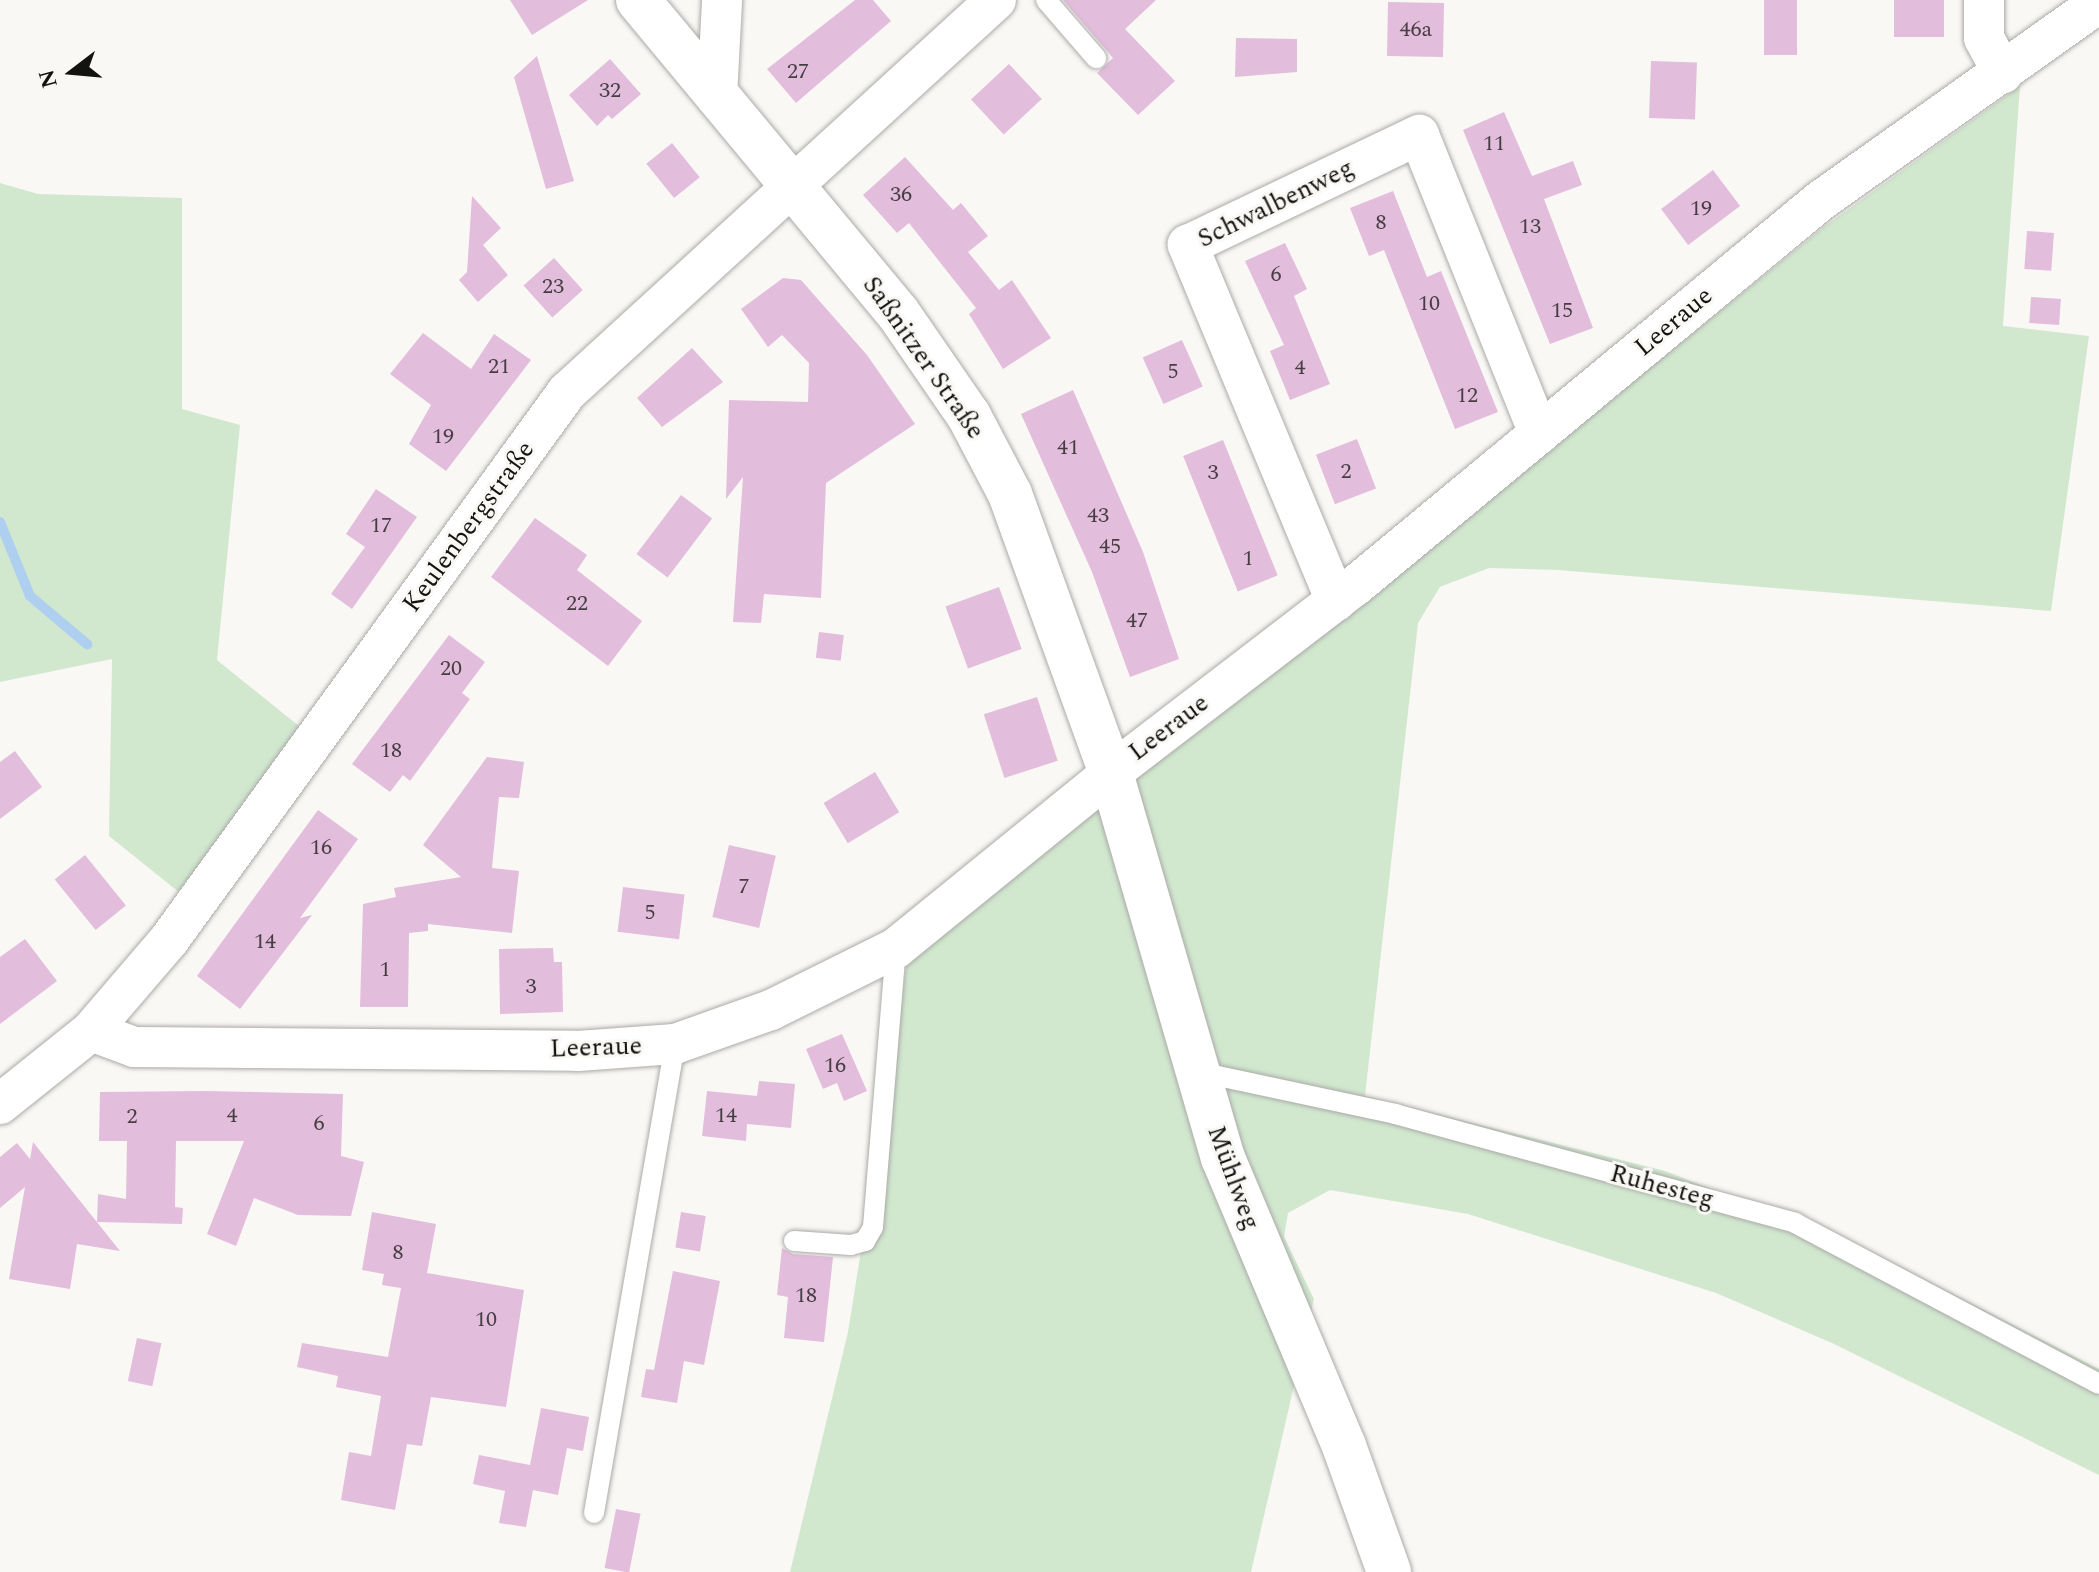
<!DOCTYPE html>
<meta charset="utf-8">
<style>
body{margin:0}
#map{position:relative;width:2099px;height:1572px;overflow:hidden;background:#faf8f5;font-family:Spectral,serif}
div>[style]{position:absolute}
[style*='--x']{left:calc(var(--x)*1px);top:calc(var(--y)*1px);width:calc(var(--w)*1px);rotate:calc(var(--a)*1deg)}
.green>*{inset:0;background:#d1e8cf}
.stream>*{height:10px;margin:-5px;padding:0 5px;transform-origin:5px;border-radius:5px;background:#afcff1}
.building>*{inset:0;background:#e2bddc;transform-origin:0 0}
.roads{filter:drop-shadow(0 0 2px #abaaa7) drop-shadow(0 0 2px #abaaa7)}
.lane>*{height:20px;margin:-10px;padding:0 10px;transform-origin:10px;border-radius:10px;background:#fff}
.street>*{height:40px;margin:-20px;padding:0 20px;transform-origin:20px;border-radius:20px;background:#fff}
.secondary>*{height:44px;margin:-22px;padding:0 22px;transform-origin:22px;border-radius:22px;background:#fff}
span{translate:-50% -50%;white-space:nowrap;text-align:center;line-height:1.15;-webkit-text-stroke:6px #faf8f5;paint-order:stroke}
.number-label{font-size:22px;color:#473e44}
.number-label span{-webkit-text-stroke-width:0}
.street-label{font-size:26px;color:#131312}
.north{position:absolute;left:32px;top:32px;width:80px;height:80px;-webkit-text-stroke:6px #faf8f5;paint-order:stroke;rotate:254deg;font-size:22px;font-weight:700;line-height:32px;text-align:center;color:#131312}
.north::after{content:'';display:block;margin:auto;width:28px;height:36px;background:#131312;clip-path:polygon(50% 0,100% 100%,50% 72%,0 100%)}
</style>
<div id="map">
<div class="green">
<div style="clip-path:polygon(2020px 86px,2003px 326px,2089px 336px,2051px 611px,1558px 570px,1489px 568px,1440px 587px,1418px 623px,1365px 1096px,1665px 1171px,1868px 1250px,2099px 1369px,2099px 1475px,1832px 1343px,1716px 1293px,1468px 1214px,1330px 1190px,1288px 1213px,1284px 1237px,1314px 1299px,1251px 1572px,790px 1572px,848px 1332px,909px 950px,1361px 602px,1824px 227px)"></div>
<div style="clip-path:polygon(0 183px,38px 194px,182px 198px,182px 409px,240px 425px,217px 660px,299px 726px,180px 893px,109px 836px,112px 659px,0 682px)"></div>
</div>
<div class="stream">
<div style="--x:0;--y:522;--w:80;--a:67.9"></div>
<div style="--x:30;--y:596;--w:75;--a:40.1"></div>
</div>
<div class="building">
<div style="clip-path:polygon(510px 0,588px 0,532px 35px)"></div>
<div style="clip-path:polygon(855px 0,873px 0,891px 21px,796px 103px,767px 69px)"></div>
<div style="clip-path:polygon(1063px 0,1156px 0,1125px 29px,1175px 81px,1138px 115px,1097px 73px,1113px 58px)"></div>
<div style="left:1764px;top:0;width:33px;height:55px"></div>
<div style="left:1894px;top:0;width:50px;height:37px"></div>
<div style="left:1388px;top:2px;width:56px;height:54px;rotate:1deg"></div>
<div style="clip-path:polygon(1236px 38px,1297px 39px,1297px 72px,1235px 77px)"></div>
<div style="clip-path:polygon(537px 56px,574px 181px,546px 189px,514px 77px)"></div>
<div style="clip-path:polygon(610px 59px,641px 94px,612px 119px,608px 115px,597px 126px,569px 95px)"></div>
<div style="left:1651px;top:61px;width:46px;height:57px;rotate:2deg"></div>
<div style="left:1009px;top:64px;width:48px;height:52px;rotate:47deg"></div>
<div style="clip-path:polygon(1504px 112px,1532px 176px,1573px 161px,1582px 185px,1544px 199px,1593px 328px,1550px 344px,1463px 130px)"></div>
<div style="left:672px;top:143px;width:44px;height:33px;rotate:51deg"></div>
<div style="clip-path:polygon(905px 157px,953px 210px,961px 203px,988px 236px,968px 252px,999px 290px,1012px 280px,1051px 338px,1003px 369px,969px 314px,976px 308px,909px 223px,897px 233px,863px 195px)"></div>
<div style="left:1713px;top:170px;width:45px;height:65px;rotate:53deg"></div>
<div style="clip-path:polygon(1393px 191px,1427px 277px,1441px 271px,1498px 412px,1455px 429px,1384px 250px,1369px 256px,1350px 208px)"></div>
<div style="clip-path:polygon(472px 196px,501px 228px,483px 245px,508px 275px,478px 302px,459px 280px,467px 272px)"></div>
<div style="left:2027px;top:231px;width:27px;height:38px;rotate:4deg"></div>
<div style="clip-path:polygon(1285px 243px,1307px 289px,1294px 296px,1330px 384px,1290px 400px,1270px 351px,1284px 345px,1245px 261px)"></div>
<div style="left:554px;top:258px;width:43px;height:41px;rotate:48deg"></div>
<div style="clip-path:polygon(783px 278px,801px 280px,867px 355px,915px 424px,826px 483px,821px 598px,764px 594px,761px 623px,733px 622px,743px 477px,726px 499px,729px 400px,808px 402px,809px 363px,782px 335px,768px 347px,741px 309px)"></div>
<div style="left:2031px;top:297px;width:30px;height:26px;rotate:4deg"></div>
<div style="clip-path:polygon(423px 333px,471px 369px,494px 334px,531px 360px,446px 471px,409px 444px,431px 405px,390px 374px)"></div>
<div style="left:1182px;top:340px;width:51px;height:43px;rotate:66deg"></div>
<div style="clip-path:polygon(692px 348px,723px 382px,662px 427px,637px 398px)"></div>
<div style="clip-path:polygon(1073px 390px,1143px 552px,1179px 659px,1130px 677px,1092px 572px,1021px 414px)"></div>
<div style="left:1357px;top:439px;width:53px;height:44px;rotate:69deg"></div>
<div style="left:1223px;top:440px;width:146px;height:43px;rotate:68deg"></div>
<div style="clip-path:polygon(376px 489px,417px 517px,352px 609px,331px 594px,365px 547px,346px 534px)"></div>
<div style="left:681px;top:495px;width:39px;height:74px;rotate:37deg"></div>
<div style="clip-path:polygon(535px 518px,587px 555px,577px 570px,642px 621px,608px 666px,491px 577px)"></div>
<div style="left:999px;top:587px;width:66px;height:57px;rotate:70deg"></div>
<div style="left:819px;top:632px;width:25px;height:26px;rotate:7deg"></div>
<div style="clip-path:polygon(449px 635px,485px 662px,462px 693px,470px 699px,410px 781px,403px 775px,390px 792px,352px 764px)"></div>
<div style="left:1037px;top:697px;width:67px;height:56px;rotate:72deg"></div>
<div style="clip-path:polygon(15px 751px,42px 787px,0 819px,0 762px)"></div>
<div style="clip-path:polygon(487px 757px,524px 762px,519px 798px,499px 797px,492px 868px,519px 871px,512px 933px,428px 924px,428px 931px,409px 933px,408px 1007px,360px 1007px,363px 904px,396px 897px,394px 888px,461px 877px,423px 845px)"></div>
<div style="left:875px;top:772px;width:47px;height:60px;rotate:59deg"></div>
<div style="clip-path:polygon(318px 810px,358px 839px,300px 918px,312px 915px,240px 1009px,197px 976px)"></div>
<div style="left:729px;top:845px;width:48px;height:74px;rotate:13deg"></div>
<div style="left:85px;top:855px;width:65px;height:39px;rotate:51deg"></div>
<div style="left:623px;top:887px;width:62px;height:45px;rotate:7deg"></div>
<div style="clip-path:polygon(25px 939px,57px 981px,0 1024px,0 957px)"></div>
<div style="clip-path:polygon(553px 948px,554px 962px,562px 962px,563px 1012px,500px 1014px,499px 949px)"></div>
<div style="clip-path:polygon(842px 1034px,867px 1091px,844px 1101px,837px 1083px,823px 1089px,806px 1049px)"></div>
<div style="clip-path:polygon(759px 1081px,795px 1084px,791px 1128px,747px 1124px,746px 1141px,702px 1136px,707px 1091px,757px 1096px)"></div>
<div style="clip-path:polygon(204px 1091px,343px 1094px,341px 1156px,364px 1162px,351px 1216px,298px 1215px,254px 1198px,236px 1246px,207px 1234px,244px 1141px,176px 1141px,175px 1207px,183px 1208px,182px 1224px,97px 1222px,98px 1194px,126px 1199px,127px 1141px,99px 1141px,100px 1092px)"></div>
<div style="clip-path:polygon(33px 1142px,120px 1251px,77px 1244px,70px 1289px,9px 1279px,25px 1187px,0 1208px,0 1157px,17px 1143px,30px 1159px)"></div>
<div style="clip-path:polygon(372px 1212px,436px 1224px,427px 1273px,524px 1290px,506px 1407px,431px 1397px,422px 1446px,407px 1444px,395px 1510px,341px 1500px,349px 1452px,371px 1456px,381px 1396px,336px 1387px,338px 1376px,297px 1367px,302px 1343px,388px 1357px,401px 1288px,382px 1285px,384px 1274px,362px 1270px)"></div>
<div style="left:681px;top:1212px;width:25px;height:36px;rotate:9deg"></div>
<div style="clip-path:polygon(782px 1248px,793px 1254px,833px 1257px,824px 1342px,784px 1338px,788px 1297px,777px 1295px)"></div>
<div style="clip-path:polygon(673px 1271px,720px 1281px,704px 1365px,684px 1361px,677px 1403px,641px 1397px,646px 1369px,654px 1370px)"></div>
<div style="left:137px;top:1338px;width:25px;height:44px;rotate:12deg"></div>
<div style="clip-path:polygon(541px 1408px,589px 1417px,583px 1451px,567px 1448px,558px 1495px,533px 1490px,526px 1527px,499px 1523px,505px 1491px,473px 1484px,479px 1455px,530px 1465px)"></div>
<div style="left:616px;top:1509px;width:25px;height:60px;rotate:11deg"></div>
</div>
<div class="roads">
<div class="lane">
<div style="--x:1046;--y:0;--w:77;--a:49.2"></div>
<div style="--x:1195;--y:1071;--w:205;--a:12.1"></div>
<div style="--x:1395;--y:1114;--w:415;--a:15.2"></div>
<div style="--x:1795;--y:1223;--w:344;--a:27.9"></div>
<div style="--x:794;--y:1241;--w:57;--a:4"></div>
<div style="--x:851;--y:1245;--w:15;--a:-16"></div>
<div style="--x:865;--y:1241;--w:16;--a:-60"></div>
<div style="--x:873;--y:1227;--w:280;--a:-85.3"></div>
<div style="--x:594;--y:1513;--w:476;--a:-80.2"></div>
</div>
<div class="street">
<div style="--x:1984;--y:0;--w:38;--a:90"></div>
<div style="--x:1984;--y:38;--w:40;--a:62"></div>
<div style="--x:717;--y:97;--w:97;--a:-87"></div>
<div style="--x:1336;--y:601;--w:386;--a:-112.6"></div>
<div style="--x:1188;--y:245;--w:256;--a:-25.5"></div>
<div style="--x:1419;--y:135;--w:322;--a:68.1"></div>
<div style="--x:91;--y:1031;--w:46;--a:20.4"></div>
<div style="--x:134;--y:1047;--w:444;--a:0.5"></div>
<div style="--x:578;--y:1051;--w:97;--a:-4.1"></div>
<div style="--x:675;--y:1044;--w:102;--a:-19.5"></div>
<div style="--x:771;--y:1010;--w:140;--a:-26.4"></div>
<div style="--x:896;--y:948;--w:277;--a:-39.1"></div>
<div style="--x:1111;--y:773;--w:307;--a:-37.5"></div>
<div style="--x:1355;--y:586;--w:604;--a:-39.62"></div>
<div style="--x:1820;--y:201;--w:342;--a:-35.4"></div>
<div style="--x:0;--y:1104;--w:117;--a:-38.7"></div>
<div style="--x:91;--y:1031;--w:120;--a:-49.4"></div>
<div style="--x:169;--y:940;--w:677;--a:-54.01"></div>
<div style="--x:567;--y:392;--w:581;--a:-42.42"></div>
</div>
<div class="secondary">
<div style="--x:638;--y:0;--w:407;--a:50.3"></div>
<div style="--x:898;--y:313;--w:125;--a:55.4"></div>
<div style="--x:969;--y:416;--w:88;--a:62.3"></div>
<div style="--x:1010;--y:494;--w:297;--a:70.1"></div>
<div style="--x:1111;--y:773;--w:401;--a:73.8"></div>
<div style="--x:1223;--y:1158;--w:312;--a:67.2"></div>
<div style="--x:1344;--y:1446;--w:134;--a:70.3"></div>
</div>
</div>
<div class="number-label">
<span style="left:1416px;top:30px">46a</span>
<span style="left:798px;top:72px">27</span>
<span style="left:610px;top:91px">32</span>
<span style="left:1494px;top:144px">11</span>
<span style="left:901px;top:195px">36</span>
<span style="left:1701px;top:209px">19</span>
<span style="left:1381px;top:223px">8</span>
<span style="left:1530px;top:227px">13</span>
<span style="left:1276px;top:275px">6</span>
<span style="left:553px;top:287px">23</span>
<span style="left:1429px;top:304px">10</span>
<span style="left:1562px;top:311px">15</span>
<span style="left:499px;top:367px">21</span>
<span style="left:1300px;top:368px">4</span>
<span style="left:1173px;top:372px">5</span>
<span style="left:1467px;top:396px">12</span>
<span style="left:443px;top:437px">19</span>
<span style="left:1068px;top:448px">41</span>
<span style="left:1346px;top:472px">2</span>
<span style="left:1213px;top:473px">3</span>
<span style="left:1098px;top:516px">43</span>
<span style="left:381px;top:526px">17</span>
<span style="left:1110px;top:547px">45</span>
<span style="left:1248px;top:559px">1</span>
<span style="left:577px;top:604px">22</span>
<span style="left:1137px;top:621px">47</span>
<span style="left:451px;top:669px">20</span>
<span style="left:391px;top:751px">18</span>
<span style="left:321px;top:848px">16</span>
<span style="left:744px;top:887px">7</span>
<span style="left:650px;top:913px">5</span>
<span style="left:265px;top:942px">14</span>
<span style="left:385px;top:970px">1</span>
<span style="left:531px;top:987px">3</span>
<span style="left:835px;top:1066px">16</span>
<span style="left:232px;top:1116px">4</span>
<span style="left:726px;top:1116px">14</span>
<span style="left:132px;top:1117px">2</span>
<span style="left:319px;top:1124px">6</span>
<span style="left:398px;top:1253px">8</span>
<span style="left:806px;top:1296px">18</span>
<span style="left:486px;top:1320px">10</span>
</div>
<div class="street-label">
<span style="left:1276px;top:204px;rotate:-26deg">Schwalbenweg</span>
<span style="left:1674px;top:322px;rotate:-40deg">Leeraue</span>
<span style="left:923px;top:358px;rotate:55deg">Saßnitzer Straße</span>
<span style="left:469px;top:527px;rotate:-54deg">Keulenbergstraße</span>
<span style="left:1169px;top:728px;rotate:-37deg">Leeraue</span>
<span style="left:596px;top:1048px;rotate:-2deg">Leeraue</span>
<span style="left:1233px;top:1178px;rotate:70deg">Mühlweg</span>
<span style="left:1662px;top:1187px;rotate:15deg">Ruhesteg</span>
</div>
<div class="north">N</div>
</div>
